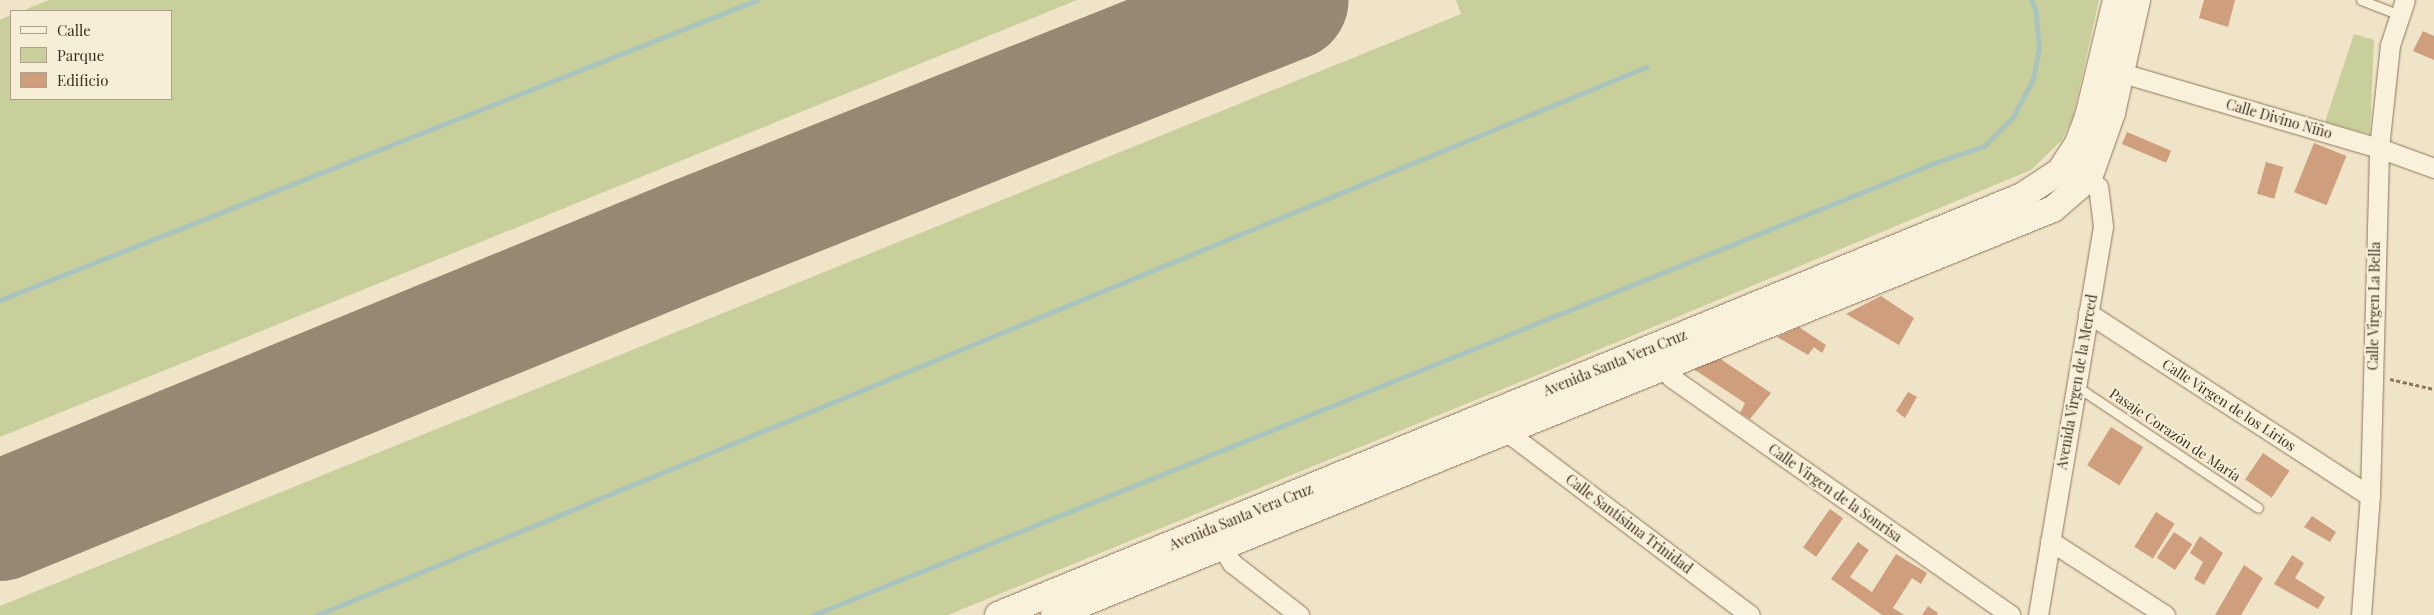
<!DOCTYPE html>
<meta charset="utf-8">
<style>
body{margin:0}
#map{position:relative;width:2434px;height:615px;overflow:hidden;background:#f0e4c8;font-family:"Playfair Display",serif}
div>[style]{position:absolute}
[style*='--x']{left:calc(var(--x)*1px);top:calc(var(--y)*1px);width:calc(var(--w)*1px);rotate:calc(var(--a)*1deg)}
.green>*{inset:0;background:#c9cf9b}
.stream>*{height:5px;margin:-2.5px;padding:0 2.5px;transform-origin:2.5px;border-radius:2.5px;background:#a9c4bc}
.taxiway>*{height:48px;margin:-24px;padding:0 24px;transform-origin:24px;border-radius:24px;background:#968974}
.runway>*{height:120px;margin:-60px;padding:0 60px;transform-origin:60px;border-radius:60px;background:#968974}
.building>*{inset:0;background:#cf9f7d;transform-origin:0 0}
.path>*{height:3px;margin-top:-1.5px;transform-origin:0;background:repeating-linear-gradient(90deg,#8d765c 0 4px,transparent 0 6.5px)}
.roads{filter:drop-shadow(0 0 1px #8d765c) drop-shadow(0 0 1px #8d765c)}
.service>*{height:9px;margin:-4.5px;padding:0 4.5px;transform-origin:4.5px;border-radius:4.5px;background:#faf1dc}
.minor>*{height:19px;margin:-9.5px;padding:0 9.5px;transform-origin:9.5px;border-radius:9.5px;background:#faf1dc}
.secondary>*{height:26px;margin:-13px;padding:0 13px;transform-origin:13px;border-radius:13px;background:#faf1dc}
span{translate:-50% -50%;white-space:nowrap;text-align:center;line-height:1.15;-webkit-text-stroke:4px #f7eed8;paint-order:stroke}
.street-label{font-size:14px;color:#3d2e20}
.legend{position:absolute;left:10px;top:10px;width:162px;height:90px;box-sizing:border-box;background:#f7eed8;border:1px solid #ada18e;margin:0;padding:6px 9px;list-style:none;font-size:15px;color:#3d2e20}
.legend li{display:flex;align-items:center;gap:10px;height:25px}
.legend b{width:25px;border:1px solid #ada18e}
</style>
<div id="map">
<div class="green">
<div style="clip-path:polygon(49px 0,1077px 0,0 437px,0 20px,11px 15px,11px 99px,171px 99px,171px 11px,22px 11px)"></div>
<div style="clip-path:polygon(1456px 0,2099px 0,2073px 117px,2062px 140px,2031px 170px,1557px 367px,948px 615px,0 615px,0 606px,1461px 14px)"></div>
<div style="clip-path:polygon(2354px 34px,2374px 40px,2370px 134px,2325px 122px)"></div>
</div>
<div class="stream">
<div style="--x:0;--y:300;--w:814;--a:-21.62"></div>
<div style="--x:317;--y:615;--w:1438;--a:-22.41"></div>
<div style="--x:813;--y:615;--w:1212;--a:-21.95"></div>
<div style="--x:1937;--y:162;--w:50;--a:-18.8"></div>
<div style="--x:1984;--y:146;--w:41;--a:-45"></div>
<div style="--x:2013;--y:117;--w:43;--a:-62.2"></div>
<div style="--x:2033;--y:79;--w:31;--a:-79"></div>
<div style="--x:2039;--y:49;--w:38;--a:-95"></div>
<div style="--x:2036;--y:11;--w:12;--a:-114"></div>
</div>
<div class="taxiway">
<div style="--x:1183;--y:42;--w:60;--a:-44.3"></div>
</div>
<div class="runway">
<div style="--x:0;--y:521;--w:750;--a:-22.26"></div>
<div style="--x:694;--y:237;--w:640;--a:-21.72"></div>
</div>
<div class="building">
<div style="clip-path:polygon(2204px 0,2235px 0,2228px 27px,2199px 18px)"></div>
<div style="clip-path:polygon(2423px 31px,2434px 36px,2434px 60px,2413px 51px)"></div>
<div style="left:2127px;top:132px;width:48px;height:13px;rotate:23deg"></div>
<div style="left:2314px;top:143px;width:35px;height:53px;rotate:22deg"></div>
<div style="left:2266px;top:162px;width:18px;height:33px;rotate:16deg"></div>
<div style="clip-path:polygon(1881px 296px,1914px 318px,1899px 345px,1846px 314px)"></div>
<div style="clip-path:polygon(1799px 327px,1826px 345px,1822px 353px,1814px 347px,1808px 355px,1777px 337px)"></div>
<div style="clip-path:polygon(1713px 354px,1771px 393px,1750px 419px,1740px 413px,1745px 403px,1689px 366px)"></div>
<div style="clip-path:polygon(1908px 392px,1917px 397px,1905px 418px,1896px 411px)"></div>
<div style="left:2111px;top:427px;width:38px;height:45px;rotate:32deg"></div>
<div style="left:2263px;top:453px;width:32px;height:32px;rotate:34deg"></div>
<div style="left:1830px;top:509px;width:16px;height:47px;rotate:35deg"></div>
<div style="left:2156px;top:512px;width:22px;height:41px;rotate:32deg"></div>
<div style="clip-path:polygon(2312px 516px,2336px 532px,2330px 542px,2304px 527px)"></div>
<div style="left:2174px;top:532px;width:22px;height:31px;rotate:34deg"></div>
<div style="clip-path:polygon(2200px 536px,2223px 553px,2204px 585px,2194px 579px,2203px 562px,2190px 553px)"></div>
<div style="clip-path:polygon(1858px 542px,1869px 550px,1850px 577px,1872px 592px,1896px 554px,1927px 573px,1921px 584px,1912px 578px,1893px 608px,1904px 615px,1882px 615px,1831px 579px)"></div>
<div style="clip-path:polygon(2292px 555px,2304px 563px,2295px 578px,2325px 597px,2318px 609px,2274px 584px)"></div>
<div style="clip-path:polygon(2244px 565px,2263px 578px,2241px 615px,2215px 615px)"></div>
<div style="clip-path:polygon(1928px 606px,1938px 613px,1937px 615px,1922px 615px)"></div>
</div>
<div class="path">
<div style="--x:2390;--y:379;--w:45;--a:12.8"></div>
</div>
<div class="roads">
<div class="service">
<div style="--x:2361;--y:0;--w:40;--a:21"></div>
<div style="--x:2076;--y:386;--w:219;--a:33.8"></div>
</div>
<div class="minor">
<div style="--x:2122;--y:73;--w:268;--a:16.3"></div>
<div style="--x:2379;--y:148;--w:59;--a:20"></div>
<div style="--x:2088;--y:313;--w:336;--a:33"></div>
<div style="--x:1663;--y:368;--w:13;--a:48"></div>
<div style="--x:1672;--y:378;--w:413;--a:35"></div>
<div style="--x:1507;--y:432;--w:304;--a:37"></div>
<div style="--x:2050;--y:541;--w:137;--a:32.8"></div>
<div style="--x:1222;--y:547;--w:19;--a:58"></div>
<div style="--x:1232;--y:563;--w:85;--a:37.8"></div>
<div style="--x:2038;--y:615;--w:394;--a:-80.5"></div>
<div style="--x:2103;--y:226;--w:39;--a:-97"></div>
<div style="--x:2098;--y:187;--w:40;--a:-141"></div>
<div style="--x:2361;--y:615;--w:119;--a:-85.7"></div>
<div style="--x:2370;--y:496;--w:348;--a:-88.5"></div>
<div style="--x:2379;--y:148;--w:104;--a:-83.9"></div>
<div style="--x:2390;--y:45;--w:47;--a:-71.6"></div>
</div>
<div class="secondary">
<div style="--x:998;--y:615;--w:1106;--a:-22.25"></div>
<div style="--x:2022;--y:196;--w:45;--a:-33.3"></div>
<div style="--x:2060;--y:171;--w:33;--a:-57"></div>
<div style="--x:2078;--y:143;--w:28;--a:-69"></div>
<div style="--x:2088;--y:117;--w:120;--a:-76.5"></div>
<div style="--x:1054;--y:615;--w:1078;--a:-22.12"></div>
<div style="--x:2053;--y:209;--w:48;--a:-40.7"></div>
<div style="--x:2089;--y:178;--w:69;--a:-70.5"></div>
<div style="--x:2112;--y:113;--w:116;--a:-77.5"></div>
</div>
</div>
<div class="street-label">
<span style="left:2279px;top:119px;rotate:16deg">Calle Divino Niño</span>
<span style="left:2374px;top:306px;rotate:-89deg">Calle Virgen La Bella</span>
<span style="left:1615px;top:363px;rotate:-22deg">Avenida Santa Vera Cruz</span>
<span style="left:2077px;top:382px;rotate:-80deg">Avenida Virgen de la Merced</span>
<span style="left:2229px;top:405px;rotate:33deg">Calle Virgen de los Lirios</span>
<span style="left:2175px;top:435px;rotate:34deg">Pasaje Corazón de María</span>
<span style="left:1835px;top:493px;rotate:35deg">Calle Virgen de la Sonrisa</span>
<span style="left:1241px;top:517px;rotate:-22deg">Avenida Santa Vera Cruz</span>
<span style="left:1629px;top:524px;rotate:37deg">Calle Santísima Trinidad</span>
</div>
<ul class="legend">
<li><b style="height:6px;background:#faf1dc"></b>Calle</li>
<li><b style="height:14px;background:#c9cf9b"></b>Parque</li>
<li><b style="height:14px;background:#cf9f7d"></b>Edificio</li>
</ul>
</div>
